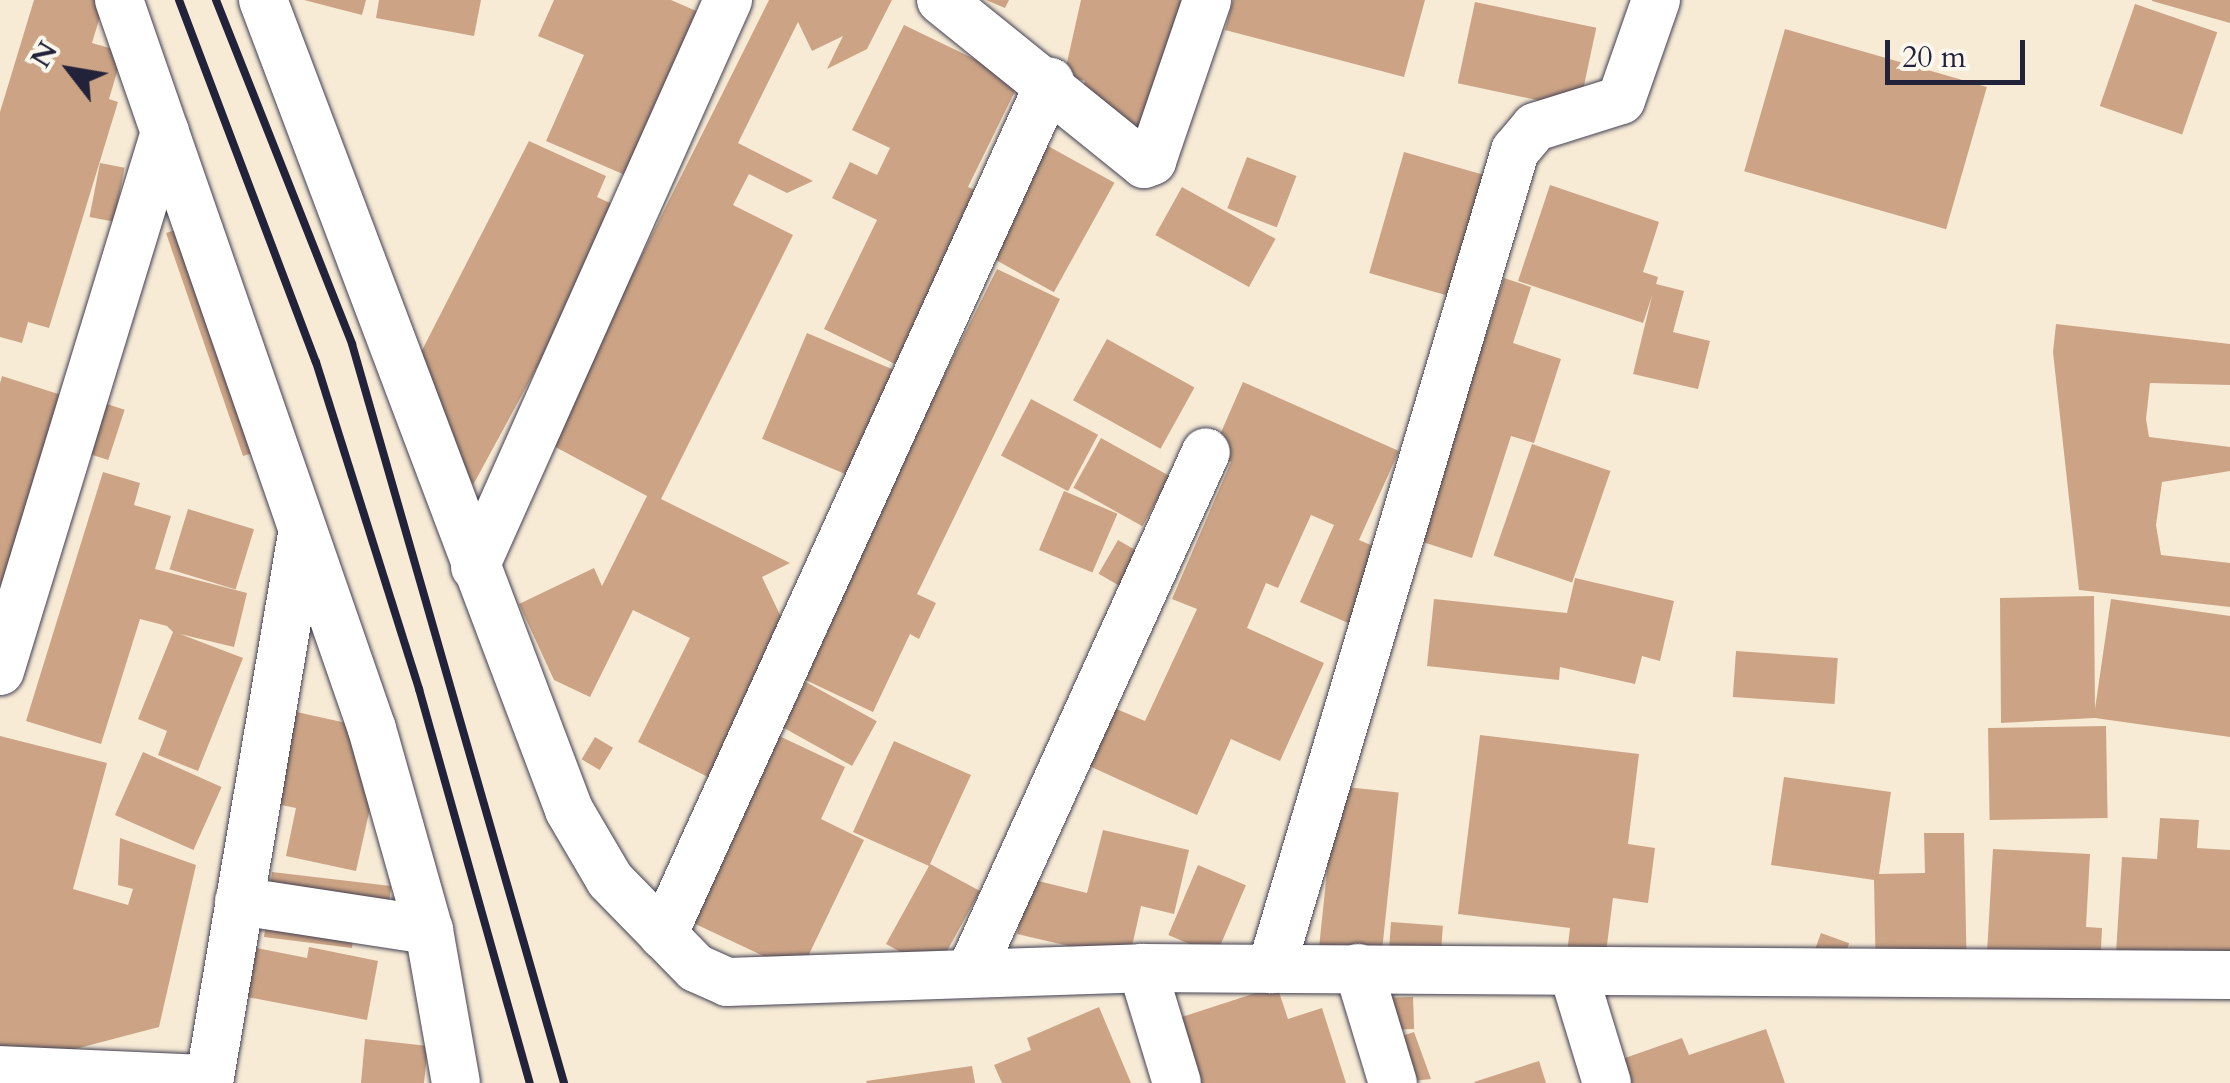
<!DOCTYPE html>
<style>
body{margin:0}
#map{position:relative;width:2230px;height:1083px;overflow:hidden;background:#f7ebd6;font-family:Cardo,serif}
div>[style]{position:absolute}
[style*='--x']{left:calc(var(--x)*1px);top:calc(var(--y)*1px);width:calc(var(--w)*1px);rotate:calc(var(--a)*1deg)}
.building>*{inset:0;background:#cca485;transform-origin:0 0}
.roads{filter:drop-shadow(0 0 2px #424052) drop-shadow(0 0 2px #424052)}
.minor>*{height:48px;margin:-24px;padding:0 24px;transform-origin:24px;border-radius:24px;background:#fff}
.rail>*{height:8px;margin:-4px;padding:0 4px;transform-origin:4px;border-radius:4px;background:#22223b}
span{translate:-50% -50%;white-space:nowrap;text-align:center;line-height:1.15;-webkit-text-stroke:8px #fbf7ec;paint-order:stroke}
.north{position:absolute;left:20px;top:20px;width:100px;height:100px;-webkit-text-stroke:8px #fbf7ec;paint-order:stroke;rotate:301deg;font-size:28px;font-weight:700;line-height:40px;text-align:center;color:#22223b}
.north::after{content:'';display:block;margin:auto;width:35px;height:45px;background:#22223b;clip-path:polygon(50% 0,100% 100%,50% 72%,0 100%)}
.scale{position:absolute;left:1885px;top:40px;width:140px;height:45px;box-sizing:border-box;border:5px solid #22223b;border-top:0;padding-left:12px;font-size:30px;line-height:35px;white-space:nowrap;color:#22223b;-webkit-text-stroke:8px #fbf7ec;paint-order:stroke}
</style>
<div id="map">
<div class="building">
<div style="clip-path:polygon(34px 0,105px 0,92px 43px,123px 52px,109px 99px,118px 102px,49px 328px,28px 322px,22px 343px,0 337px,0 112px)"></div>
<div style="clip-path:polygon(304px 0,366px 0,362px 15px)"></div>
<div style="clip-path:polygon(379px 0,481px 0,474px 36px,376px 18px)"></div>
<div style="clip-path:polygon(554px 0,671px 0,710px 17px,639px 181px,546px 141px,584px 55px,538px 36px)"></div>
<div style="clip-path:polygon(769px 0,892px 0,867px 49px,827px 69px,843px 36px,812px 51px,798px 22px,738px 143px,813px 181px,787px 193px,749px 174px,733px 205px,793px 235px,661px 499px,790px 563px,762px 577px,790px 636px,718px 782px,638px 742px,690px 638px,633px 610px,590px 697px,554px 680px,519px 604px,594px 568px,602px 586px,647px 496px,548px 443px)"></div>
<div style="clip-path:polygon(986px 0,1009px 0,1005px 8px)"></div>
<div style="clip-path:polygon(1081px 0,1194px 0,1161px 149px,1074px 129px,1085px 81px,1064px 76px)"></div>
<div style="clip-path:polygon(1233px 0,1425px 0,1404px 77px,1225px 30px)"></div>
<div style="clip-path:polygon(2152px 0,2230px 0,2230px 23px,2152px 1px)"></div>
<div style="left:1475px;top:2px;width:124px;height:83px;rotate:12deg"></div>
<div style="left:2135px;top:4px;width:87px;height:108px;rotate:19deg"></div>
<div style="clip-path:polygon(904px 25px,1020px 81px,968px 187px,993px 199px,938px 277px,895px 364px,824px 329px,877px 220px,832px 198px,850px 162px,877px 175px,890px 148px,852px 130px)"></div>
<div style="left:1785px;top:29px;width:210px;height:148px;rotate:16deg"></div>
<div style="clip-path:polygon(529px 141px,606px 176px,597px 197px,623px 209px,473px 485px,416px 362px)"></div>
<div style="left:1048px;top:146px;width:76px;height:125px;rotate:29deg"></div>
<div style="left:1404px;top:152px;width:88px;height:126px;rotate:16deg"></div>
<div style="left:1247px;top:157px;width:53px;height:55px;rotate:21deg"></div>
<div style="left:100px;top:163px;width:25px;height:55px;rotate:11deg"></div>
<div style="clip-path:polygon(1550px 185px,1659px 222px,1643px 272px,1658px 277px,1656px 284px,1684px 291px,1673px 332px,1710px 341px,1698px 389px,1633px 374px,1652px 296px,1643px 323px,1518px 281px)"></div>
<div style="left:1182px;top:187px;width:107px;height:55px;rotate:29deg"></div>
<div style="clip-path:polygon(203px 221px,262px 450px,243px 456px,166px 233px)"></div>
<div style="clip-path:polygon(997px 269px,1060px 299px,917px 594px,936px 603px,919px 639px,910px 634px,873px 712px,795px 675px)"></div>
<div style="clip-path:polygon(1504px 278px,1531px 287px,1513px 343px,1561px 359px,1534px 443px,1511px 436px,1472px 558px,1420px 541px)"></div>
<div style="clip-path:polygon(2056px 324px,2230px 344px,2230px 385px,2150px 383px,2146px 419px,2149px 437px,2230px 447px,2230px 471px,2162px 482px,2156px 525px,2161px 555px,2230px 563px,2230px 607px,2079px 590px,2053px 352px)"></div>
<div style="left:807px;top:333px;width:101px;height:115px;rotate:23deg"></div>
<div style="left:1107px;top:339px;width:100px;height:70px;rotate:29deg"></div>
<div style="clip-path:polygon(2px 376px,74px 399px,0 620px,0 383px)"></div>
<div style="clip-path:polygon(1243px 382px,1399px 451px,1359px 540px,1403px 559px,1371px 633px,1300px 602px,1334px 525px,1311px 515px,1278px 588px,1266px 583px,1247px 628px,1324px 663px,1280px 761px,1231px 739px,1197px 815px,1087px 765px,1114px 708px,1145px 721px,1197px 609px,1172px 599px,1231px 462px,1212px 453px)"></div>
<div style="left:1031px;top:399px;width:76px;height:64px;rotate:28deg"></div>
<div style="left:98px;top:401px;width:28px;height:53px;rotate:18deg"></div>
<div style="left:1101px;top:438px;width:79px;height:57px;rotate:29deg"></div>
<div style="left:1532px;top:444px;width:83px;height:118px;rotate:19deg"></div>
<div style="clip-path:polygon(103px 472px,140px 483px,134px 505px,171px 516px,155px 569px,247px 593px,234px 647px,180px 634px,243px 658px,198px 771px,158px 755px,167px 731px,138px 719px,173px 632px,167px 626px,140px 619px,101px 744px,26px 721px)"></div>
<div style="left:1064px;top:491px;width:58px;height:64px;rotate:23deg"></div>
<div style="left:188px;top:509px;width:69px;height:63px;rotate:17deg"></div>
<div style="left:1118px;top:540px;width:38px;height:39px;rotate:30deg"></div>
<div style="clip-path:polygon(1575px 578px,1674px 601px,1660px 661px,1642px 656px,1635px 684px,1560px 667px,1559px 680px,1427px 666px,1434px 599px,1567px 613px)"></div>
<div style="clip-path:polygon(2094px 596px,2095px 709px,2111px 599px,2230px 616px,2230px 737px,2095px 718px,2001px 723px,2000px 598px)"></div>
<div style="left:1736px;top:651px;width:102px;height:46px;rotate:4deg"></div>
<div style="left:806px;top:682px;width:81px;height:51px;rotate:29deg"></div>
<div style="clip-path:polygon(292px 711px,387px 732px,356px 871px,286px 856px,296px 808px,271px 803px)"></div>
<div style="left:2106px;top:726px;width:92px;height:118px;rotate:89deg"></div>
<div style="clip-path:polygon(777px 735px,845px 767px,821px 819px,864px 840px,800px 973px,689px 921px)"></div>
<div style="clip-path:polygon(1480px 735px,1639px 754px,1628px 844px,1655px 848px,1648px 903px,1613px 898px,1602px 984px,1564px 979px,1570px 928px,1458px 914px)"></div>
<div style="clip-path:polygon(0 736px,107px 763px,73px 889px,128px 905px,133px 889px,118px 885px,120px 838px,196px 865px,159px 1027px,14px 1065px,0 1063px)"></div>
<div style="left:595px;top:737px;width:21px;height:26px;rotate:31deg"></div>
<div style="clip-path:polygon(894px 741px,971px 775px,930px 864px,980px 891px,936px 971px,886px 944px,929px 866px,853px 832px)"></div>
<div style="left:143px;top:752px;width:86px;height:69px;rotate:24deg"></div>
<div style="clip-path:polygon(1784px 777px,1891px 792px,1879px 874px,1925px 873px,1924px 833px,1964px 833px,1967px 979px,1876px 982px,1874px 880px,1771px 865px)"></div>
<div style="left:1336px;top:786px;width:63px;height:167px;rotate:6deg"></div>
<div style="clip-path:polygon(2160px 818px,2199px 820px,2197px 848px,2230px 850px,2230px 976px,2115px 969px,2122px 857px,2157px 859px)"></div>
<div style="clip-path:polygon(1103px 830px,1189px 850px,1174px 914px,1141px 906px,1129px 960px,1017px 934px,1030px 879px,1087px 893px)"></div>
<div style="clip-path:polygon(1993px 849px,2090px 854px,2086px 927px,2102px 928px,2100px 972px,1986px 970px)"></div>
<div style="left:1198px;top:865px;width:52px;height:76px;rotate:23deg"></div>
<div style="clip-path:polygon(272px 872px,391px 886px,386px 932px,354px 928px,352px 948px,264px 937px)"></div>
<div style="left:1391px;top:922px;width:52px;height:30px;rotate:4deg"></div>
<div style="left:1821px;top:933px;width:30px;height:38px;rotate:20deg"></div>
<div style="clip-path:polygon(252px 947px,307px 958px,309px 947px,378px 961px,367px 1020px,242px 996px)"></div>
<div style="clip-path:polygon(1277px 986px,1288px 1019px,1322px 1008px,1346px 1083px,1170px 1083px,1151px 1027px)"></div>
<div style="left:1413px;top:997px;width:32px;height:42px;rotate:88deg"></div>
<div style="clip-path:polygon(1099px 1007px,1131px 1083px,1002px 1083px,994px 1065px,1031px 1050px,1027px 1038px)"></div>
<div style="clip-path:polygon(1766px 1029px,1785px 1083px,1611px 1083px,1605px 1065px,1682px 1038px,1689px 1055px)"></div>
<div style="clip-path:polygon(1414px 1032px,1431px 1079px,1395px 1083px,1381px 1043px)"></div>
<div style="clip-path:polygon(365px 1039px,428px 1046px,424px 1083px,361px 1083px)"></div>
<div style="clip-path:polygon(1539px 1061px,1546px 1083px,1475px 1083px,1474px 1082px)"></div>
<div style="clip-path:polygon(972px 1066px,975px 1083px,867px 1083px,866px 1081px)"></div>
</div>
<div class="roads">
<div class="minor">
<div style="--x:119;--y:0;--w:772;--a:70.86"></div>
<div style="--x:372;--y:729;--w:209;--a:74.2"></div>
<div style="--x:429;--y:930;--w:155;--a:80"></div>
<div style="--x:263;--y:0;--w:866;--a:69.3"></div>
<div style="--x:569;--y:810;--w:81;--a:59.6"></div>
<div style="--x:610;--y:880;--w:123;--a:45.7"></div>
<div style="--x:696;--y:968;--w:34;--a:24"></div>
<div style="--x:727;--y:982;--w:415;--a:-1.9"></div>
<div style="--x:1142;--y:968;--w:1088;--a:0.37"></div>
<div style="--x:941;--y:0;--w:261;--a:38.9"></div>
<div style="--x:1144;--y:164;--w:9;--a:-21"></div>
<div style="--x:1152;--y:161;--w:170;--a:-71.1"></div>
<div style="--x:475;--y:567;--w:621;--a:-65.95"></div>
<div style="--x:0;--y:671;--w:564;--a:-72.98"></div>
<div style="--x:239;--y:901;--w:192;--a:8.7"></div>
<div style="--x:663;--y:935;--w:937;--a:-65.6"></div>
<div style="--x:1142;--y:968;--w:120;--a:73.1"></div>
<div style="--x:1358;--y:968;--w:120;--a:73.1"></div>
<div style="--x:972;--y:969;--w:567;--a:-65.65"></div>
<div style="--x:1271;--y:969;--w:854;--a:-73.39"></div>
<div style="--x:1515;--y:151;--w:31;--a:-50"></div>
<div style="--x:1535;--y:127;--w:90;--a:-17.4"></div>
<div style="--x:1621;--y:100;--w:106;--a:-70.7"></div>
<div style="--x:1573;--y:972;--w:116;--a:73"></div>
<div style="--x:0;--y:1070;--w:209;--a:2.5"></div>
<div style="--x:209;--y:1083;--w:557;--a:-80.39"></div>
</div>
</div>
<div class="rail">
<div style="--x:179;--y:0;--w:387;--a:69.3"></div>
<div style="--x:316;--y:362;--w:343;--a:72.5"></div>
<div style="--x:419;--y:689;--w:409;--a:74.3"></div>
<div style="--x:216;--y:0;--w:370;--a:68.4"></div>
<div style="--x:352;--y:344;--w:769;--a:73.99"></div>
</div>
<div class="north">N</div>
<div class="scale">20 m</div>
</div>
